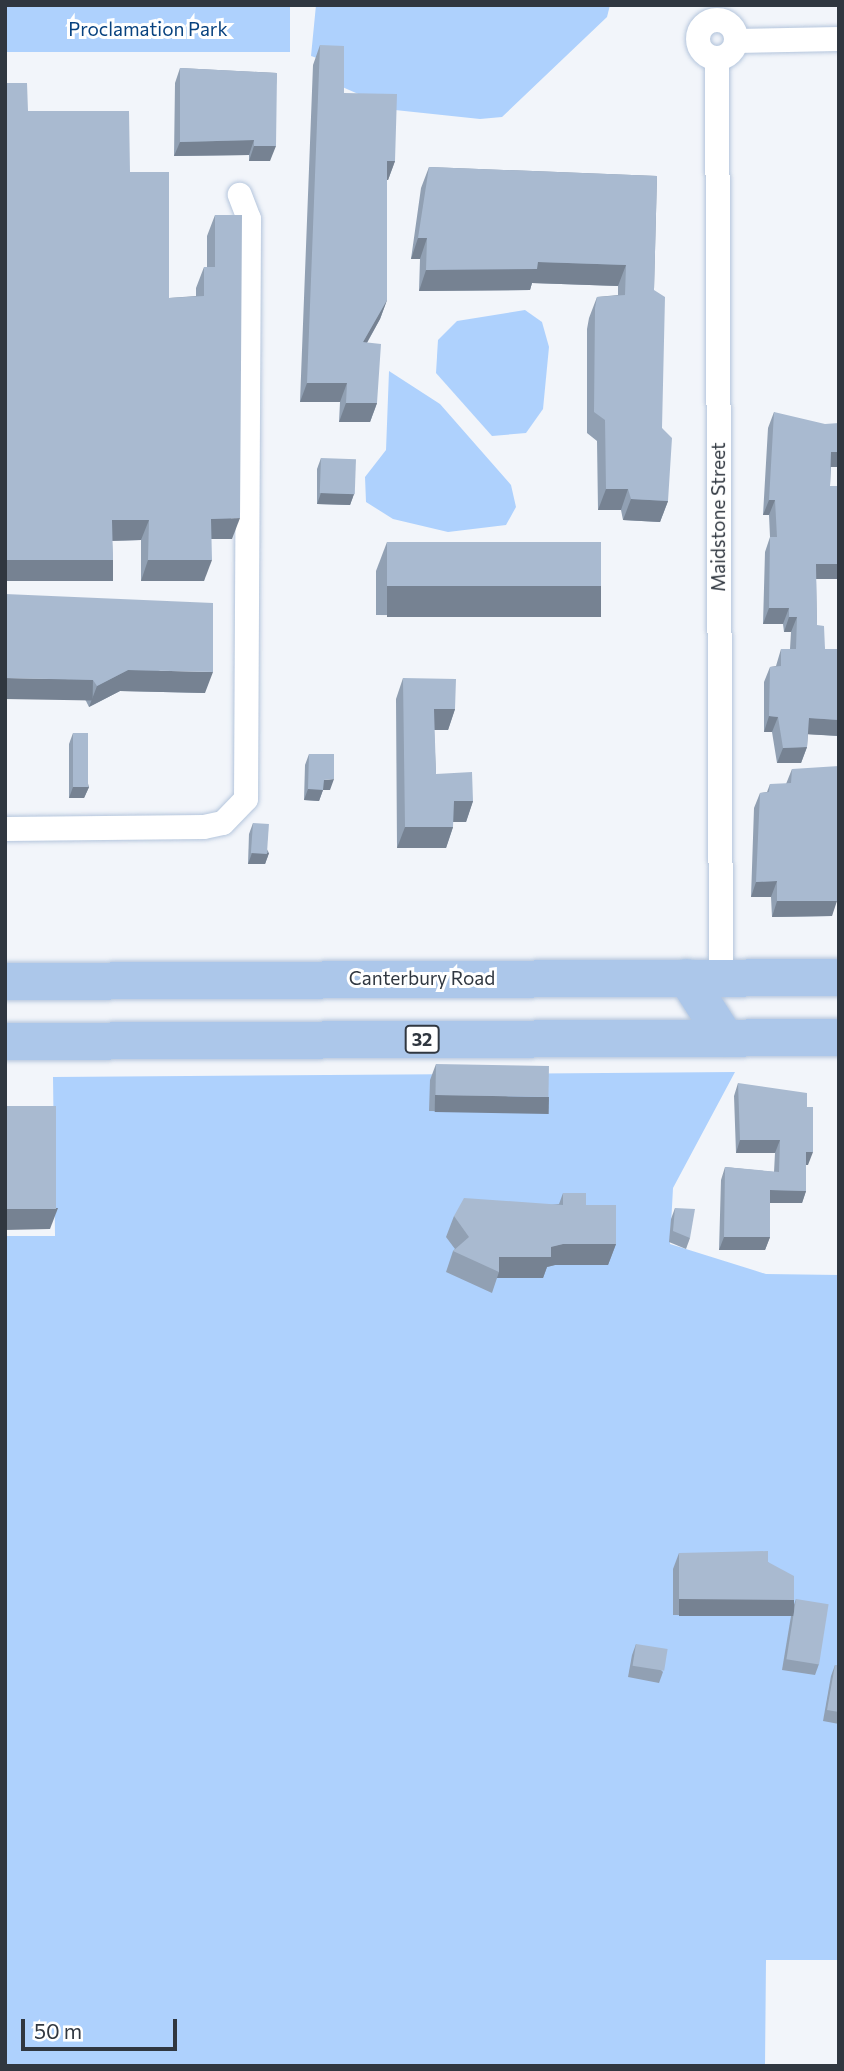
<!DOCTYPE html>
<style>
body{margin:0}
#map{position:relative;width:844px;height:2071px;overflow:hidden;background:#f2f5fa;font-family:Commissioner,sans-serif}
div>[style]{position:absolute}
[style*='--x']{left:calc(var(--x)*1px);top:calc(var(--y)*1px);width:calc(var(--w)*1px);rotate:calc(var(--a)*1deg)}
.green>*{inset:0;background:#aed1fd;transform-origin:0 0}
.roads{filter:drop-shadow(0 0 2px #b4c5dc) drop-shadow(0 0 2px #b4c5dc)}
.street>*{height:24px;margin:-12px;padding:0 12px;transform-origin:12px;border-radius:12px;background:#fff}
.street>.ring{margin:-12px;padding:0;box-sizing:content-box;background:none;border:24px solid #fff;border-radius:50%}
.primary>*{height:37px;margin:-18.5px;padding:0 18.5px;transform-origin:18.5px;border-radius:18.5px;background:#acc7ea}
.wall>*{inset:0;background:#91a0b3}
.shaded-wall>*{inset:0;background:#768292;transform-origin:0 0}
.building>*{inset:0;background:#a9bad0;transform-origin:0 0}
span{translate:-50% -50%;white-space:nowrap;text-align:center;line-height:1.15;-webkit-text-stroke:6px #fff;paint-order:stroke}
.shield-label span{padding:2px 5px;background:#fff;border:2px solid;border-radius:5px;-webkit-text-stroke-width:0}
.shield-label{font-size:18px;color:#303740;font-weight:700}
.park-label{font-size:19px;color:#08427f}
.street-label{font-size:19px;color:#303740}
.frame{position:absolute;inset:0;border:7px solid #303740;pointer-events:none}
.scale{position:absolute;left:21px;top:2019px;width:156px;height:32px;box-sizing:border-box;border:4px solid #303740;border-top:0;padding-left:9px;font-size:21px;line-height:24px;white-space:nowrap;color:#303740;-webkit-text-stroke:5px #fff;paint-order:stroke}
</style>
<div id="map">
<div class="green">
<div style="left:5px;top:5px;width:285px;height:47px"></div>
<div style="clip-path:polygon(316px 5px,610px 5px,607px 17px,502px 117px,480px 119px,395px 110px,340px 86px,335px 64px,311px 56px)"></div>
<div style="clip-path:polygon(525px 310px,542px 322px,549px 347px,543px 409px,526px 433px,492px 436px,436px 373px,438px 340px,457px 321px)"></div>
<div style="clip-path:polygon(389px 371px,440px 404px,511px 485px,516px 507px,506px 525px,448px 532px,393px 519px,366px 502px,365px 477px,386px 450px)"></div>
<div style="clip-path:polygon(735px 1072px,673px 1188px,670px 1244px,766px 1274px,839px 1275px,839px 1960px,766px 1960px,765px 2066px,5px 2066px,5px 1236px,55px 1236px,53px 1077px)"></div>
</div>
<div class="roads">
<div class="street">
<div class="ring" style="left:698px;top:20px;width:14px;height:14px"></div>
<div style="--x:736;--y:41;--w:103;--a:-1.1"></div>
<div style="--x:717;--y:58;--w:918;--a:89.75"></div>
<div style="--x:5;--y:829;--w:199;--a:-0.6"></div>
<div style="--x:204;--y:827;--w:19;--a:-12"></div>
<div style="--x:223;--y:823;--w:33;--a:-46"></div>
<div style="--x:246;--y:799;--w:580;--a:-89.7"></div>
<div style="--x:249;--y:219;--w:26;--a:-111"></div>
</div>
<div class="primary">
<div style="--x:686;--y:977;--w:72;--a:57.4"></div>
<div style="--x:5;--y:981;--w:834;--a:-0.27"></div>
<div style="--x:5;--y:1041;--w:834;--a:-0.27"></div>
</div>
</div>
<div class="wall">
<div style="clip-path:polygon(320px 45px,344px 93px,395px 161px,388px 180px,387px 180px,387px 300px,380px 319px,367px 343px,377px 403px,370px 422px,339px 422px,340px 402px,300px 402px,313px 65px)"></div>
<div style="clip-path:polygon(180px 68px,277px 73px,270px 161px,249px 161px,249px 155px,174px 156px,175px 83px)"></div>
<div style="clip-path:polygon(28px 111px,130px 172px,169px 298px,196px 296px,196px 288px,204px 267px,207px 267px,207px 236px,215px 215px,232px 539px,211px 539px,204px 581px,141px 581px,141px 540px,112px 541px,113px 560px,105px 581px,5px 581px)"></div>
<div style="clip-path:polygon(429px 167px,657px 176px,654px 290px,662px 428px,668px 501px,660px 522px,623px 520px,621px 510px,598px 510px,597px 441px,587px 433px,587px 329px,589px 318px,597px 297px,618px 295px,618px 286px,532px 283px,530px 290px,419px 291px,420px 259px,411px 259px,421px 188px)"></div>
<div style="clip-path:polygon(774px 412px,839px 467px,831px 467px,830px 486px,839px 486px,839px 579px,816px 579px,817px 625px,825px 649px,839px 649px,839px 736px,808px 734px,807px 747px,801px 763px,777px 763px,772px 732px,764px 732px,764px 682px,770px 667px,776px 666px,781px 649px,790px 649px,791px 632px,784px 632px,783px 624px,763px 624px,765px 552px,770px 537px,769px 515px,763px 515px,768px 428px)"></div>
<div style="clip-path:polygon(321px 458px,354px 494px,350px 505px,317px 504px,317px 469px)"></div>
<div style="clip-path:polygon(387px 542px,601px 587px,590px 616px,376px 615px,376px 571px)"></div>
<div style="clip-path:polygon(5px 594px,205px 693px,120px 691px,89px 707px,86px 701px)"></div>
<div style="clip-path:polygon(403px 678px,455px 709px,448px 730px,434px 730px,436px 774px,473px 801px,466px 822px,453px 822px,453px 827px,446px 848px,397px 848px,396px 699px)"></div>
<div style="clip-path:polygon(73px 733px,89px 787px,84px 798px,69px 798px,69px 744px)"></div>
<div style="clip-path:polygon(309px 754px,330px 790px,323px 790px,319px 801px,304px 800px,305px 765px)"></div>
<div style="clip-path:polygon(792px 769px,838px 837px,832px 916px,772px 917px,771px 897px,751px 897px,754px 808px,760px 793px,767px 792px,770px 784px,786px 784px)"></div>
<div style="clip-path:polygon(253px 823px,269px 853px,265px 864px,248px 864px,249px 834px)"></div>
<div style="clip-path:polygon(436px 1064px,543px 1113px,429px 1111px,430px 1080px)"></div>
<div style="clip-path:polygon(738px 1083px,808px 1165px,806px 1165px,806px 1191px,802px 1203px,770px 1203px,770px 1237px,765px 1250px,719px 1250px,721px 1180px,725px 1167px,774px 1172px,775px 1153px,736px 1153px,734px 1096px)"></div>
<div style="clip-path:polygon(563px 1193px,586px 1205px,616px 1244px,608px 1265px,555px 1265px,547px 1267px,543px 1278px,497px 1278px,492px 1293px,446px 1272px,453px 1251px,455px 1249px,446px 1237px,454px 1216px,559px 1204px)"></div>
<div style="clip-path:polygon(675px 1208px,690px 1238px,686px 1249px,669px 1242px,671px 1219px)"></div>
<div style="clip-path:polygon(679px 1553px,768px 1562px,794px 1600px,788px 1616px,673px 1615px,673px 1569px)"></div>
<div style="clip-path:polygon(796px 1599px,819px 1664px,815px 1675px,782px 1670px,792px 1610px)"></div>
<div style="clip-path:polygon(636px 1644px,663px 1672px,659px 1683px,628px 1677px,632px 1655px)"></div>
<div style="clip-path:polygon(835px 1665px,839px 1665px,839px 1724px,823px 1721px,831px 1676px)"></div>
</div>
<div class="shaded-wall">
<div style="clip-path:polygon(254px 140px,249px 155px,174px 156px,180px 142px)"></div>
<div style="clip-path:polygon(254px 146px,276px 146px,270px 161px,249px 161px)"></div>
<div style="clip-path:polygon(387px 161px,395px 161px,388px 180px,380px 180px)"></div>
<div style="clip-path:polygon(418px 238px,427px 238px,420px 259px,411px 259px)"></div>
<div style="clip-path:polygon(538px 262px,626px 265px,618px 286px,532px 283px,530px 290px,419px 291px,426px 270px)"></div>
<div style="clip-path:polygon(387px 300px,380px 319px,356px 362px,363px 342px)"></div>
<div style="clip-path:polygon(307px 383px,347px 383px,340px 402px,300px 402px)"></div>
<div style="clip-path:polygon(346px 403px,377px 403px,370px 422px,339px 422px)"></div>
<div style="clip-path:polygon(831px 452px,839px 452px,839px 467px,825px 467px)"></div>
<div style="clip-path:polygon(606px 489px,628px 489px,621px 510px,598px 510px)"></div>
<div style="clip-path:polygon(321px 493px,354px 494px,350px 505px,317px 504px)"></div>
<div style="clip-path:polygon(631px 499px,668px 501px,660px 522px,623px 520px)"></div>
<div style="clip-path:polygon(769px 500px,775px 500px,769px 515px,763px 515px)"></div>
<div style="clip-path:polygon(240px 518px,232px 539px,204px 539px,211px 519px)"></div>
<div style="clip-path:polygon(112px 520px,149px 520px,141px 540px,104px 541px)"></div>
<div style="left:5px;top:560px;width:108px;height:21px"></div>
<div style="clip-path:polygon(148px 560px,212px 560px,204px 581px,141px 581px)"></div>
<div style="clip-path:polygon(816px 564px,839px 564px,839px 579px,811px 579px)"></div>
<div style="left:387px;top:586px;width:214px;height:31px"></div>
<div style="clip-path:polygon(769px 608px,789px 608px,783px 624px,763px 624px)"></div>
<div style="clip-path:polygon(789px 617px,797px 617px,791px 632px,784px 632px)"></div>
<div style="clip-path:polygon(128px 670px,213px 672px,205px 693px,120px 691px,89px 707px,97px 686px)"></div>
<div style="left:5px;top:678px;width:88px;height:21px;rotate:1deg"></div>
<div style="clip-path:polygon(434px 709px,455px 709px,448px 730px,426px 730px)"></div>
<div style="clip-path:polygon(769px 716px,778px 717px,772px 732px,764px 732px)"></div>
<div style="clip-path:polygon(809px 718px,839px 720px,839px 736px,803px 734px)"></div>
<div style="clip-path:polygon(807px 747px,801px 763px,777px 763px,783px 748px)"></div>
<div style="clip-path:polygon(334px 779px,330px 790px,323px 790px,319px 801px,304px 800px,308px 789px,324px 780px)"></div>
<div style="clip-path:polygon(73px 787px,89px 787px,84px 798px,69px 798px)"></div>
<div style="clip-path:polygon(454px 801px,473px 801px,466px 822px,446px 822px)"></div>
<div style="clip-path:polygon(405px 827px,453px 827px,446px 848px,397px 848px)"></div>
<div style="clip-path:polygon(252px 853px,269px 853px,265px 864px,248px 864px)"></div>
<div style="clip-path:polygon(777px 881px,771px 897px,751px 897px,756px 882px)"></div>
<div style="clip-path:polygon(777px 901px,837px 901px,832px 916px,772px 917px)"></div>
<div style="left:435px;top:1095px;width:114px;height:17px;rotate:1deg"></div>
<div style="clip-path:polygon(740px 1140px,780px 1140px,775px 1153px,736px 1153px)"></div>
<div style="clip-path:polygon(806px 1152px,813px 1152px,808px 1165px,801px 1165px)"></div>
<div style="clip-path:polygon(770px 1190px,806px 1191px,802px 1203px,765px 1203px)"></div>
<div style="clip-path:polygon(58px 1208px,50px 1229px,5px 1230px,5px 1209px)"></div>
<div style="clip-path:polygon(724px 1237px,770px 1237px,765px 1250px,719px 1250px)"></div>
<div style="clip-path:polygon(563px 1244px,616px 1244px,608px 1265px,555px 1265px,547px 1267px,543px 1278px,497px 1278px,499px 1272px,499px 1257px)"></div>
<div style="left:679px;top:1599px;width:115px;height:17px"></div>
</div>
<div class="building">
<div style="clip-path:polygon(320px 45px,344px 46px,344px 93px,397px 94px,395px 161px,387px 161px,387px 300px,363px 342px,381px 344px,377px 403px,346px 403px,347px 383px,307px 383px)"></div>
<div style="clip-path:polygon(180px 68px,277px 73px,276px 146px,254px 146px,254px 140px,180px 142px)"></div>
<div style="clip-path:polygon(5px 83px,27px 83px,28px 111px,129px 111px,130px 172px,169px 172px,169px 298px,204px 296px,204px 267px,215px 267px,215px 215px,242px 215px,240px 518px,211px 519px,212px 560px,148px 560px,149px 520px,112px 520px,113px 560px,5px 560px)"></div>
<div style="clip-path:polygon(429px 167px,657px 176px,654px 290px,665px 297px,662px 428px,672px 438px,668px 501px,631px 499px,628px 489px,606px 489px,605px 420px,594px 412px,595px 308px,597px 297px,625px 295px,626px 265px,538px 262px,537px 269px,426px 270px,427px 238px,418px 238px)"></div>
<div style="clip-path:polygon(774px 412px,825px 424px,839px 423px,839px 452px,831px 452px,830px 486px,839px 486px,839px 564px,816px 564px,817px 625px,824px 626px,825px 649px,839px 649px,839px 720px,809px 718px,807px 747px,783px 748px,778px 717px,769px 716px,770px 667px,781px 666px,781px 649px,796px 649px,797px 617px,789px 617px,789px 608px,769px 608px,770px 537px,777px 537px,775px 500px,769px 500px)"></div>
<div style="left:321px;top:458px;width:35px;height:35px;rotate:2deg"></div>
<div style="left:387px;top:542px;width:214px;height:44px"></div>
<div style="clip-path:polygon(5px 594px,213px 603px,213px 672px,128px 670px,97px 686px,93px 680px,5px 678px)"></div>
<div style="clip-path:polygon(403px 678px,456px 679px,455px 709px,434px 709px,436px 774px,472px 772px,473px 801px,454px 801px,453px 827px,405px 827px)"></div>
<div style="left:73px;top:733px;width:15px;height:54px"></div>
<div style="clip-path:polygon(309px 754px,334px 754px,334px 779px,324px 780px,323px 790px,308px 789px)"></div>
<div style="clip-path:polygon(839px 766px,837px 901px,777px 901px,777px 881px,756px 882px,760px 793px,769px 792px,770px 784px,791px 783px,792px 769px)"></div>
<div style="left:253px;top:823px;width:16px;height:30px;rotate:4deg"></div>
<div style="left:436px;top:1064px;width:113px;height:31px;rotate:1deg"></div>
<div style="clip-path:polygon(738px 1083px,807px 1093px,807px 1107px,813px 1107px,813px 1152px,806px 1152px,806px 1191px,770px 1190px,770px 1237px,724px 1237px,725px 1167px,779px 1172px,780px 1140px,740px 1140px)"></div>
<div style="left:5px;top:1106px;width:51px;height:103px"></div>
<div style="clip-path:polygon(563px 1193px,586px 1193px,586px 1205px,616px 1205px,616px 1244px,563px 1244px,551px 1247px,551px 1257px,499px 1257px,499px 1272px,453px 1251px,469px 1237px,454px 1216px,464px 1198px,563px 1205px)"></div>
<div style="clip-path:polygon(675px 1208px,695px 1209px,690px 1238px,673px 1231px)"></div>
<div style="clip-path:polygon(768px 1551px,768px 1562px,794px 1576px,794px 1600px,679px 1599px,679px 1553px)"></div>
<div style="left:796px;top:1599px;width:33px;height:61px;rotate:9deg"></div>
<div style="left:636px;top:1644px;width:32px;height:22px;rotate:9deg"></div>
<div style="clip-path:polygon(835px 1665px,839px 1665px,839px 1712px,827px 1710px)"></div>
</div>
<div class="shield-label">
<span style="left:422px;top:1039px">32</span>
</div>
<div class="park-label">
<span style="left:148px;top:29px">Proclamation Park</span>
</div>
<div class="street-label">
<span style="left:718px;top:517px;rotate:-90deg">Maidstone Street</span>
<span style="left:422px;top:978px">Canterbury Road</span>
</div>
<div class="frame"></div>
<div class="scale">50 m</div>
</div>
